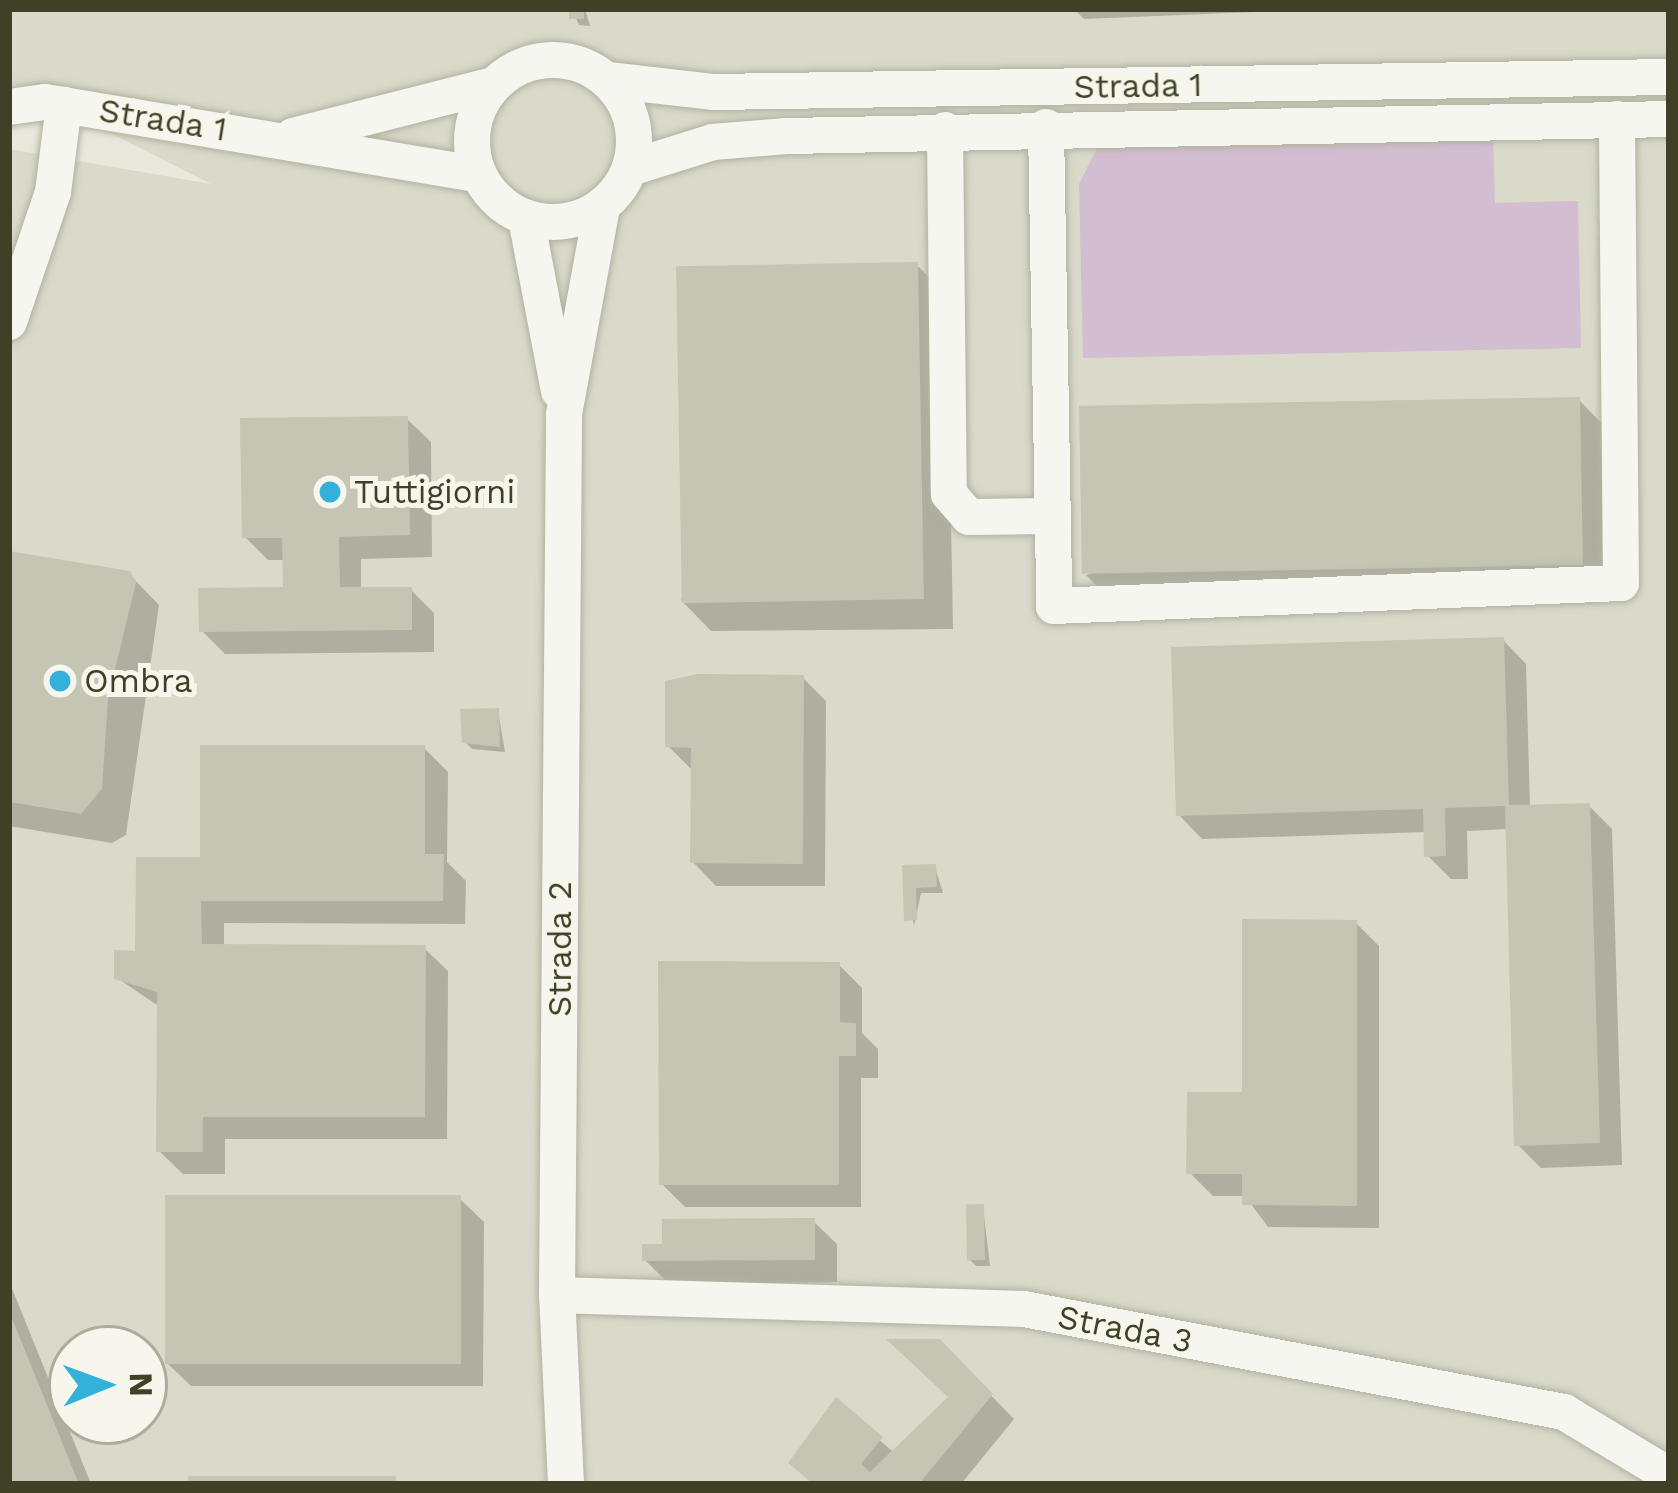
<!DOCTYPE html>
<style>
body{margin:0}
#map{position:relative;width:1678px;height:1493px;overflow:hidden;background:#e8e8dd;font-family:"Work Sans",sans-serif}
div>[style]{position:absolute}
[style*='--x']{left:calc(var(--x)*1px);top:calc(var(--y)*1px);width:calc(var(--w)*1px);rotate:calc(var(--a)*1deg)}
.built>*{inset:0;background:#dadaca}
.green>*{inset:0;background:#d3bdd0}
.shadow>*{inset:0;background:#0003}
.building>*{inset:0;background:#c5c5b3;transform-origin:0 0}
.roads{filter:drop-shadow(0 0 3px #b2b2a2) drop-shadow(0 0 3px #b2b2a2)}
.minor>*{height:36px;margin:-18px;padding:0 18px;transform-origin:18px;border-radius:18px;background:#f6f6f0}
.minor>.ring{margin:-18px;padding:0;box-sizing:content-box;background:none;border:36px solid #f6f6f0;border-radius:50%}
.dots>*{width:33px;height:33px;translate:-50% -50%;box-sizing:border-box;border:6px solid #f6f6ec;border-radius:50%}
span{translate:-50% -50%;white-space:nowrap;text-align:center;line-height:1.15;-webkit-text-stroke:10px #f6f6ec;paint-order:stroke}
.street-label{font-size:33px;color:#3f4025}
.poi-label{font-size:33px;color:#3f4025}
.left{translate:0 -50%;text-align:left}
.frame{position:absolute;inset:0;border:12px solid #3f4025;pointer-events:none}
.north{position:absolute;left:48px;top:1325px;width:120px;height:120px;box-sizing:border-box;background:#f6f6ec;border:3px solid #adad9c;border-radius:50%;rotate:89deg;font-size:33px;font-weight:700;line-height:48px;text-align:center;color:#3f4025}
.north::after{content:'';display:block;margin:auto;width:42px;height:54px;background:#34b1db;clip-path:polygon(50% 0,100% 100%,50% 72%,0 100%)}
</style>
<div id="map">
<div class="built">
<div style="clip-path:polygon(evenodd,9px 9px,1669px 9px,1669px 1484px,9px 1484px,9px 149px,211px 184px,9px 82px,9px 9px,72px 1349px,144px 1349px,144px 1421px,72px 1421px,72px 1349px)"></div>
</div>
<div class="green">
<div style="clip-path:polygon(1493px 140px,1495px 203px,1578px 201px,1581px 348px,1083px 358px,1079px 184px,1097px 148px)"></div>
</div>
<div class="shadow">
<div style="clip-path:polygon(572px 9px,585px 9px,590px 26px,579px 25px)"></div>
<div style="clip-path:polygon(1074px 9px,1330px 9px,1084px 19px)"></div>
<div style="clip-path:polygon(917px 265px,947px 296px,953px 629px,711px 631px,681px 600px)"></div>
<div style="clip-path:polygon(1579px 400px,1609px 431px,1613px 595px,1116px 606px,1086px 575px)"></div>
<div style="clip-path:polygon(407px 419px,431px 442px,432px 557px,361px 559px,361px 590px,411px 590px,434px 613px,434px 652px,225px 654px,202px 631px,286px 590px,286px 560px,268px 560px,245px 537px)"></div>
<div style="clip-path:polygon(9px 554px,129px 574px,159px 605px,126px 835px,112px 843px,9px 826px)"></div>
<div style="clip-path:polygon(1503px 640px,1526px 664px,1530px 808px,1589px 806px,1612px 829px,1622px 1165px,1541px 1168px,1517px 1144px,1508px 829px,1467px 831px,1468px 879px,1451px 879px,1427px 855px,1426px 832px,1202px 839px,1179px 815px)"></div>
<div style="clip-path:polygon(803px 678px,826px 701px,825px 886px,716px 886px,693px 862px,692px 770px,668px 746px)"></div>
<div style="clip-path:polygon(498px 711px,505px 752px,472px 749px,465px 742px)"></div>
<div style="clip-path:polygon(424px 748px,448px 772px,447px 862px,466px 881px,465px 924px,224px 923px,224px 947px,424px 948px,448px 971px,447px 1139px,225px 1139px,225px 1174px,183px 1174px,159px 1151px,160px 1007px,117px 978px,203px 860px)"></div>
<div style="clip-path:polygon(935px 867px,943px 893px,921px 893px,914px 926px,905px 868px)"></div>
<div style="clip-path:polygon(1356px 923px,1379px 946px,1379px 1228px,1268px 1227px,1245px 1196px,1213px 1196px,1189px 1172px)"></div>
<div style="clip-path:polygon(839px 965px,862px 988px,862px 1033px,878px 1049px,878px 1078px,861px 1078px,861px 1207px,685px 1207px,662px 1184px)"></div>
<div style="clip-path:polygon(460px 1199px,484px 1222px,483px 1386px,191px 1386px,167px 1363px)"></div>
<div style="clip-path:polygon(983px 1207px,990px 1266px,976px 1266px,969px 1259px)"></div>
<div style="clip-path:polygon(813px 1221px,837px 1244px,837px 1282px,669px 1284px,645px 1260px)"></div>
<div style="clip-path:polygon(9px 1281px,91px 1484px,9px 1484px)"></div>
<div style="clip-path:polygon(939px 1342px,1014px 1419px,961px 1484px,813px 1484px,836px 1402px,900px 1458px,951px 1397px)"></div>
</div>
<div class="building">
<div style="left:569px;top:9px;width:15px;height:10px"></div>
<div style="left:918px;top:262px;width:337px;height:242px;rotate:89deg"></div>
<div style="left:1580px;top:397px;width:168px;height:501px;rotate:89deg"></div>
<div style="clip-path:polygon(408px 416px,410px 535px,339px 537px,340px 587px,412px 587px,412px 630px,199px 632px,198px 588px,283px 587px,282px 538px,242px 538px,240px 418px)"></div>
<div style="clip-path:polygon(9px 551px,130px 571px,136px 582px,108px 699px,102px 789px,81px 814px,9px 802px)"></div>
<div style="clip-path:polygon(1504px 637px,1509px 805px,1590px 803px,1600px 1143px,1514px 1146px,1505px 806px,1445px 808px,1446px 856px,1424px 857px,1423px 809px,1176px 816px,1171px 647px)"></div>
<div style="clip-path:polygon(698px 674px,804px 675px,803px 864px,690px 863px,691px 748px,665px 747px,665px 681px)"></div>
<div style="clip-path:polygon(499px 708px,500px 747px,462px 743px,460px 709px)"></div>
<div style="clip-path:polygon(200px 745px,425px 745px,425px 854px,444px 854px,443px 901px,201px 901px,202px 944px,426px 945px,425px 1117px,203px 1117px,203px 1152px,156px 1152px,157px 992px,114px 979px,114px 950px,135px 951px,136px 857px,200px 857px)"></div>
<div style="clip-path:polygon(936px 864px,937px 887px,916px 888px,917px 920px,904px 921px,902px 865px)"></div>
<div style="clip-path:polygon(1242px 919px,1357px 920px,1357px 1206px,1242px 1205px,1242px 1174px,1186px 1174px,1187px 1092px,1242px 1092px)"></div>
<div style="clip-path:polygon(658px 961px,840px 962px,840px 1022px,856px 1023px,856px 1056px,839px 1056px,839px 1185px,659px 1185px)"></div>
<div style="left:165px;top:1195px;width:296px;height:169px"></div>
<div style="left:984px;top:1204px;width:56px;height:18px;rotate:89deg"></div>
<div style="clip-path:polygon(815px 1218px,815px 1260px,642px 1261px,642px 1244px,662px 1244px,662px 1219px)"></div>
<div style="clip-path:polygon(9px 1311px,79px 1484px,9px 1484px)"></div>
<div style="clip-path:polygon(886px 1339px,940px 1339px,993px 1394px,919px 1484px,813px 1484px,788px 1463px,836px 1397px,883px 1437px,861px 1464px,870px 1472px,948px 1397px)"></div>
<div style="left:188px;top:1476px;width:208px;height:8px"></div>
</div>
<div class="roads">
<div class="minor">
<div class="ring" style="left:472px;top:60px;width:126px;height:126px"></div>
<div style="--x:608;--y:80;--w:107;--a:6.5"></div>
<div style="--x:714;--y:92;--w:955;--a:-0.9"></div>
<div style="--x:9;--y:107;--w:36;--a:-8"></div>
<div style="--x:45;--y:102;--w:440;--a:9.5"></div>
<div style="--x:1046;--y:127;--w:479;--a:89"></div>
<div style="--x:1054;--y:606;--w:567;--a:-2.32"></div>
<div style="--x:1621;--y:583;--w:464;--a:-90.5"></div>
<div style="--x:945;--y:130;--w:364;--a:89.4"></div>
<div style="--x:949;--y:494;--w:30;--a:49"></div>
<div style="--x:969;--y:517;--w:84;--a:-0.7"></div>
<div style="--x:293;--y:136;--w:206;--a:-14.3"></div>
<div style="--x:630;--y:168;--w:87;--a:-17.4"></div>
<div style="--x:713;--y:142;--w:74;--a:-4.6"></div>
<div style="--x:787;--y:136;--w:882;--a:-1.1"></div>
<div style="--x:526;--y:218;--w:176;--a:79.2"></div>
<div style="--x:9;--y:322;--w:137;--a:-71.3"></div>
<div style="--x:53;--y:192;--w:88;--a:-82.8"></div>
<div style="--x:557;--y:1295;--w:467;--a:1.7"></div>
<div style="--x:1024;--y:1309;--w:550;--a:10.8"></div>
<div style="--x:1564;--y:1412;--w:122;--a:31"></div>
<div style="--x:566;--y:1484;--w:189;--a:-92.7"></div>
<div style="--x:557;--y:1295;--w:881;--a:-89.54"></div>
<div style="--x:564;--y:414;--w:210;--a:-79.6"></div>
</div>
</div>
<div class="dots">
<div style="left:330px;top:492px;background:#34b1db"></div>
<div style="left:60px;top:681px;background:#34b1db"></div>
</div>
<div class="street-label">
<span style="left:1138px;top:86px;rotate:-1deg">Strada 1</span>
<span style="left:163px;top:120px;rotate:9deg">Strada 1</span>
<span style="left:560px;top:949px;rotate:-90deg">Strada 2</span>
<span style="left:1125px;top:1329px;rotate:11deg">Strada 3</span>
</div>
<div class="poi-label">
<span class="left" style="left:354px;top:492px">Tuttigiorni</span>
<span class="left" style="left:84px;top:681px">Ombra</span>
</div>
<div class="frame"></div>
<div class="north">N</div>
</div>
